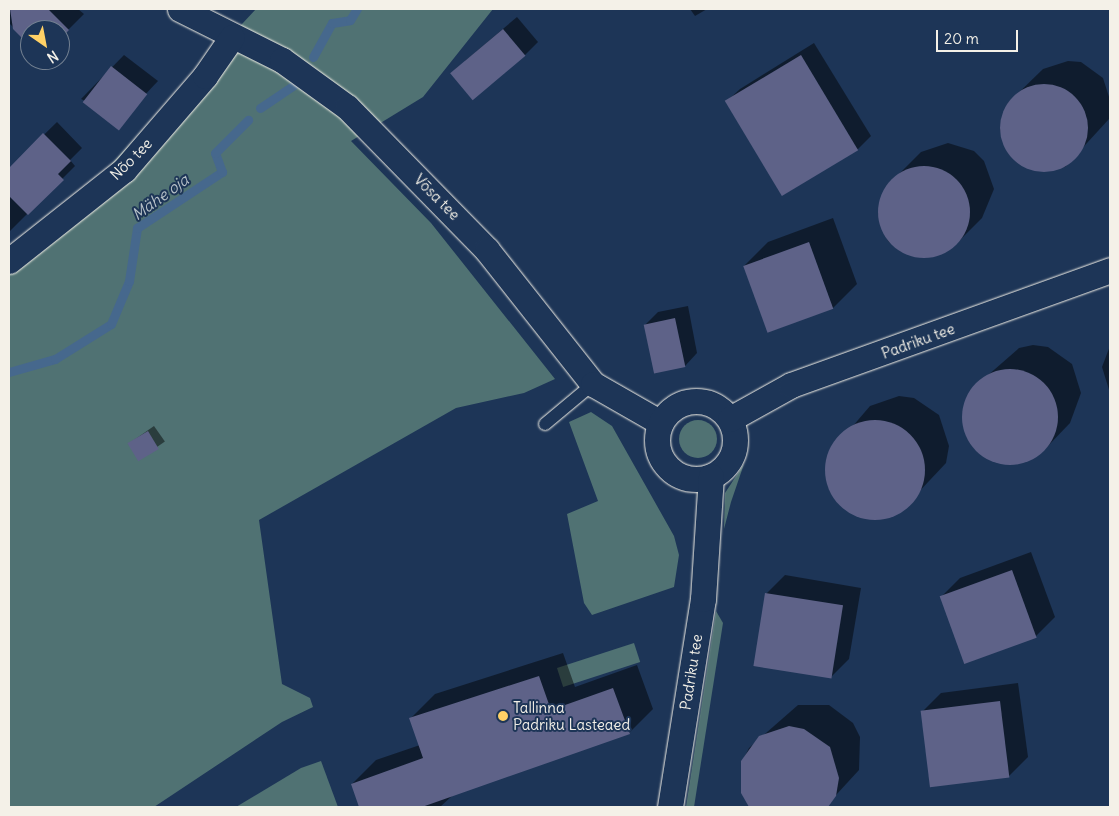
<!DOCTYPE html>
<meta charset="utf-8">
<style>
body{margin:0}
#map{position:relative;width:1119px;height:816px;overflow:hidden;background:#1d3557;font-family:Delius,sans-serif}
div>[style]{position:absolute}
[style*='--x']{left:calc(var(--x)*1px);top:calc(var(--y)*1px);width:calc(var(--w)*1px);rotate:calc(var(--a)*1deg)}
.green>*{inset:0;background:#507273;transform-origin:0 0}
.round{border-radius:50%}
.shadow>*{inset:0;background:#0007;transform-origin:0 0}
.stream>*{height:9px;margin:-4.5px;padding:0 4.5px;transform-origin:4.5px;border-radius:4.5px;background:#46688d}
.building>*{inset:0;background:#5e6288;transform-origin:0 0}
.roads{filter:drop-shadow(0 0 1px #f4f1e8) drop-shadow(0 0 1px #f4f1e8)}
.lane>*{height:12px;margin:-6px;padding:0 6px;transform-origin:6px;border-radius:6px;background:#1d3557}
.street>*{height:25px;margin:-12.5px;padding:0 12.5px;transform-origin:12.5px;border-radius:12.5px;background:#1d3557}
.street>.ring{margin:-12.5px;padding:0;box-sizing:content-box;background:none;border:25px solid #1d3557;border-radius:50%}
.dots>*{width:14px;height:14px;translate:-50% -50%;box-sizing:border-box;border:2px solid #1d3557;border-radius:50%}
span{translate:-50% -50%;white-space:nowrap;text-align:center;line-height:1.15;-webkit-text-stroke:4px #1d3557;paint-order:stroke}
.street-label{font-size:15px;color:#f4f1e8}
.poi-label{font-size:15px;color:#f4f1e8}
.left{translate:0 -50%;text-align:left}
.water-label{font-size:16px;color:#b7c1c8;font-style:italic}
.frame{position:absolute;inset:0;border:10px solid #f4f1e8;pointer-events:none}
.north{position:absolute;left:20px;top:20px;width:50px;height:50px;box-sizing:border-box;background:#1d3557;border:1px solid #738091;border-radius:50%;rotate:147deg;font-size:14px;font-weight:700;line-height:20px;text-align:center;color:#f4f1e8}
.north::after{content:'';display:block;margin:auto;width:18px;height:22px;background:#ffd166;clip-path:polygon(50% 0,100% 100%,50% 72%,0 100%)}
.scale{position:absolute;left:936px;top:30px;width:82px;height:22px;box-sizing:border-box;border:2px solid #f4f1e8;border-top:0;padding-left:6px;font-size:15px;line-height:18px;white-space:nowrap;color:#f4f1e8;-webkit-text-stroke:4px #1d3557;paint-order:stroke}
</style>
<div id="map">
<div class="green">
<div style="clip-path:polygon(256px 9px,493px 9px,423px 97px,351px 141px,431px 223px,555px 379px,524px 393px,456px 408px,259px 520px,282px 684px,310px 698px,313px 707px,282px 722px,154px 807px,9px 807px,9px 274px)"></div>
<div style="clip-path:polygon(591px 412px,612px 426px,674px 536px,679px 555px,674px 587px,592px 615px,584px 603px,567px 514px,598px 501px,569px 422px)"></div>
<div class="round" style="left:679px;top:420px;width:38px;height:38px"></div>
<div style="clip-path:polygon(744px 464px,731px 502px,724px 529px,725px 493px)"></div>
<div style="clip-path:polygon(716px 611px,723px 623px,694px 807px,686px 807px)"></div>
<div style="left:634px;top:643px;width:20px;height:81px;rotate:72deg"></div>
<div style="clip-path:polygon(321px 761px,338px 807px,236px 807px,301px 768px)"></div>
</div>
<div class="shadow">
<div style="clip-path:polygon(9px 9px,78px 9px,84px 14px,60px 38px,60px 30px,30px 30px,30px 44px,9px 23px)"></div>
<div style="clip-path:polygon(690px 9px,707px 9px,695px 16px)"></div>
<div style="clip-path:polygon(517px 17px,538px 42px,525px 55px,465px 61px)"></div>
<div style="clip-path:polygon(814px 43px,871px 136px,858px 149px,727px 101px,740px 89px)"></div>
<div style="clip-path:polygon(124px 55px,158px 81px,123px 118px,81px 99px)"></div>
<div style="clip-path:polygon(1068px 61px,1081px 62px,1103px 78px,1110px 100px,1109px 119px,1065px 167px,1035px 171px,1010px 155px,1000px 129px,1008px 103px,1043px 69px)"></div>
<div style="clip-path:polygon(57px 122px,82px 148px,70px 160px,75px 166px,9px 232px,9px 169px)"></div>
<div style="clip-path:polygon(948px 143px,974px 151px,984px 161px,994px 189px,982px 218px,958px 242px,930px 257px,900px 251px,888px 241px,878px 213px,887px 186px,921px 152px)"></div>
<div style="clip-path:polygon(833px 218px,857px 284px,833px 308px,768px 332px,744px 266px,768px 242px)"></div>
<div style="clip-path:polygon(688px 306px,697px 353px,685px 366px,645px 325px,658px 312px)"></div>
<div style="clip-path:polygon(1033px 345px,1048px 347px,1072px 364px,1081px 393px,1070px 423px,1046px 448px,1017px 463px,985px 457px,973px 447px,963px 418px,971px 390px,1019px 348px)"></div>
<div style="clip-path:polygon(1110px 346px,1110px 393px,1102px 367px)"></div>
<div style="clip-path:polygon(899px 396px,914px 398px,939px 415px,949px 446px,946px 463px,899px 513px,866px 518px,837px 501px,826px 470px,828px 455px,870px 406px)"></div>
<div style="left:154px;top:426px;width:19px;height:31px;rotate:55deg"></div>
<div style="clip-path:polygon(1031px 552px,1055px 617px,1036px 636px,941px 597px,960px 578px)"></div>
<div style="clip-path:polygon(785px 575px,861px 588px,849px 659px,831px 677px,766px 594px)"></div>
<div style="clip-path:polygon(563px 653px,575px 687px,637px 665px,653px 709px,629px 733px,453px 795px,440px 807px,360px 807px,352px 784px,376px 760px,420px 745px,411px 718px,435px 694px)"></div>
<div style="clip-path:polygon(1018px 683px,1028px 757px,1009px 776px,922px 712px,941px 693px)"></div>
<div style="clip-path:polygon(798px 705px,829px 705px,853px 723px,860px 737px,859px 770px,825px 807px,754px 807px,742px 792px,742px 762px,749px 748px)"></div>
</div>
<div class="stream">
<div style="--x:313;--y:57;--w:39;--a:-61"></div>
<div style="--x:332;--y:23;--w:18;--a:-9"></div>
<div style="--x:350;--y:20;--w:13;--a:-58"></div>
<div style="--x:260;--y:108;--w:40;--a:-34"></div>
<div style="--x:9;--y:372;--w:48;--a:-15.8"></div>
<div style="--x:55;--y:359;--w:66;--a:-32"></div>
<div style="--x:111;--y:324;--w:47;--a:-67.3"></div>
<div style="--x:129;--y:281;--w:54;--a:-81.4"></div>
<div style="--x:137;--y:228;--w:102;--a:-33.4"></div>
<div style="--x:222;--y:172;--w:20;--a:-110"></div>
<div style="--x:215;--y:153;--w:47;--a:-45"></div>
</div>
<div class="building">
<div style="clip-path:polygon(10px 9px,48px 9px,69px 30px,60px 39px,60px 30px,30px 30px,30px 46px,13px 29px)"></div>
<div style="left:503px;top:29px;width:35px;height:69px;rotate:50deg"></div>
<div style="left:801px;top:55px;width:111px;height:89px;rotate:59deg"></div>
<div style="left:111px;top:66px;width:46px;height:46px;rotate:38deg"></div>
<div class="round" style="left:1000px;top:84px;width:88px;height:88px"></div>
<div style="clip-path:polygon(43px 133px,71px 161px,58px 174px,64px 180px,28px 215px,9px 196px,9px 168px)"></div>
<div class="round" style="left:878px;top:166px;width:92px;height:92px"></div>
<div style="left:809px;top:242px;width:71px;height:70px;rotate:70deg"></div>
<div style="left:675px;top:318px;width:50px;height:32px;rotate:78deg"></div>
<div class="round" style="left:962px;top:369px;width:96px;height:96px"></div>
<div class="round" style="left:825px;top:420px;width:100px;height:100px"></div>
<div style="left:148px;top:431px;width:21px;height:24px;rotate:59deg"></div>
<div style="left:1012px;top:570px;width:72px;height:77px;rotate:70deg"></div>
<div style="left:765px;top:593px;width:79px;height:74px;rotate:9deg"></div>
<div style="clip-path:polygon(539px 676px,551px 710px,613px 688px,630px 734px,422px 807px,359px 807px,351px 784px,423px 758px,409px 718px)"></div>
<div style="left:1000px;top:701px;width:77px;height:80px;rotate:83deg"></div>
<div style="clip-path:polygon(789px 726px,804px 729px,830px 747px,839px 778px,836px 796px,828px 807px,749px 807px,741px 793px,741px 761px,759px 736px)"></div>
</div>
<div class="roads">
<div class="lane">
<div style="--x:545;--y:424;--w:62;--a:-39.8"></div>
</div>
<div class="street">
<div style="--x:180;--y:9;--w:114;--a:26.6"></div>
<div style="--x:282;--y:60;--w:80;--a:35.9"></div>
<div style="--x:347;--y:107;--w:200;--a:45.6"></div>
<div style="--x:487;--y:250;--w:171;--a:51.7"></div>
<div style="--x:593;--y:384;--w:78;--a:29.8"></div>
<div style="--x:9;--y:261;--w:147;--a:-38.4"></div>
<div style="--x:124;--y:170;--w:124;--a:-49.2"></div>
<div style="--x:205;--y:76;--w:47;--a:-55.3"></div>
<div class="ring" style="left:657px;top:401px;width:53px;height:53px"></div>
<div style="--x:730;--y:419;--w:70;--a:-29.1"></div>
<div style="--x:791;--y:385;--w:339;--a:-19.8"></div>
<div style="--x:670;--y:807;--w:211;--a:-81"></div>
<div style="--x:703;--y:599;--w:123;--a:-86.3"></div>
</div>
</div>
<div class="dots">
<div style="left:503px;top:716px;background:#ffd166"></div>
</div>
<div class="street-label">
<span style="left:131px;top:159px;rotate:-45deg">Nõo tee</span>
<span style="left:437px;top:197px;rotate:45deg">Võsa tee</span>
<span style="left:918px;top:341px;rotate:-20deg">Padriku tee</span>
<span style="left:691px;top:672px;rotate:-81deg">Padriku tee</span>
</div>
<div class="poi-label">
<span class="left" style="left:513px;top:716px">Tallinna<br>Padriku Lasteaed</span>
</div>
<div class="water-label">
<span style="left:160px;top:197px;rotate:-36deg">Mähe oja</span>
</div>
<div class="frame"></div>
<div class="north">N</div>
<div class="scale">20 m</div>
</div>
